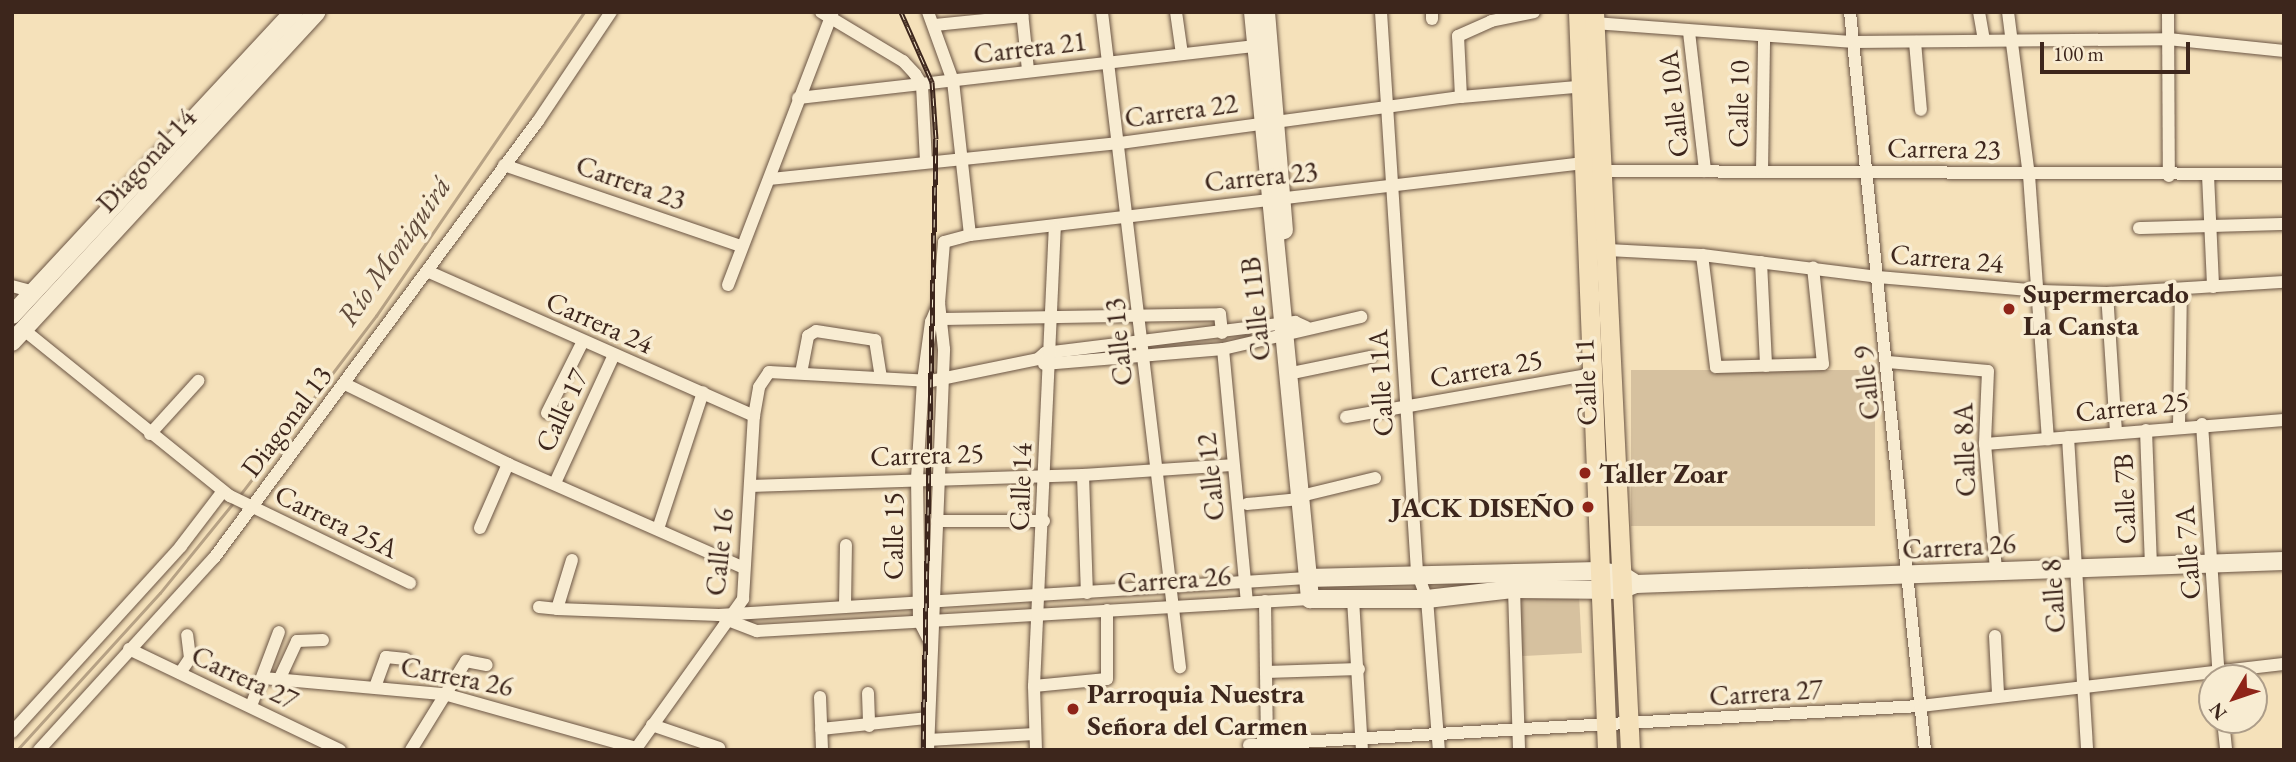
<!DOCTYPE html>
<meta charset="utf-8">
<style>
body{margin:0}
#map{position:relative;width:2296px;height:762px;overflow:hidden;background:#f5e1ba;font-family:"EB Garamond",serif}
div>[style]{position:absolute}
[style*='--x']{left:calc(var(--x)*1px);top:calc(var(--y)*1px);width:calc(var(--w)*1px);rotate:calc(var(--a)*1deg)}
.green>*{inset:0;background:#d6c19f;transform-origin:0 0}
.stream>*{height:2.5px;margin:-1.25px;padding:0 1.25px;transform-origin:1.25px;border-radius:1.25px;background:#b6a184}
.roads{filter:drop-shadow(0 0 2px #6b5544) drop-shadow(0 0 2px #6b5544)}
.street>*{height:12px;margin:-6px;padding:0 6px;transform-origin:6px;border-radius:6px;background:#f8ecd2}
.secondary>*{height:18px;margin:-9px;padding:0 9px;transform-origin:9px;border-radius:9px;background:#f8ecd2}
.primary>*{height:19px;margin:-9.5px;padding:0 9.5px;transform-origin:9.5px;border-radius:9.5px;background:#f5e1ba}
.rail>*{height:5px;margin-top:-2.5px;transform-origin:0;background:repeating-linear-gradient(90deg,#f8ecd2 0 8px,#3d261c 0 16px);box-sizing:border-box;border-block:2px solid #3d261c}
.dots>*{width:19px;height:19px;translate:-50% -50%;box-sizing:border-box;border:4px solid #f8ecd2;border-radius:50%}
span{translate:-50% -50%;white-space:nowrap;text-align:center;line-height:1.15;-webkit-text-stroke:7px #f8ecd2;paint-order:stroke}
.street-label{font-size:28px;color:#3d261c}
.poi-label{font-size:28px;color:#3d261c;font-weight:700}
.left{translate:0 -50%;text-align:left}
.right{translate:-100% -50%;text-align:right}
.water-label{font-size:30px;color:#614b3b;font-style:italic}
.frame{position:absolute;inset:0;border:14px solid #3d261c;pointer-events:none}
.north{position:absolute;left:2198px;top:664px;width:70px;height:70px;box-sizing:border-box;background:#f8ecd2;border:2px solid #ad9d89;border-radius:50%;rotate:231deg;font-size:19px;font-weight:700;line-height:28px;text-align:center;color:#3d261c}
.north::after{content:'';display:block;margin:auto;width:24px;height:32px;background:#8f2418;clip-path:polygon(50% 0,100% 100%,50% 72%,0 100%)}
.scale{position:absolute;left:2040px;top:42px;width:150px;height:32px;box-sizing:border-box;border:4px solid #3d261c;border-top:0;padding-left:9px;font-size:21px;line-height:24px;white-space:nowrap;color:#3d261c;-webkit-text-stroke:5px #f8ecd2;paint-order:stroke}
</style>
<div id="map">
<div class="green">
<div style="left:1631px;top:370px;width:244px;height:156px"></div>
<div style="left:1579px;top:595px;width:58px;height:62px;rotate:87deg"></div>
</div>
<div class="stream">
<div style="--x:240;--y:495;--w:225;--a:-52.8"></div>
<div style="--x:376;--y:316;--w:368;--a:-55.6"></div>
<div style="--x:17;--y:750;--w:212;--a:-47.7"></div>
<div style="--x:160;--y:593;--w:117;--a:-50.9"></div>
</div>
<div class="roads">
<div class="street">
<div style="--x:821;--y:12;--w:96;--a:30.9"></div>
<div style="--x:903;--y:61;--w:18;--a:47"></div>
<div style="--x:915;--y:74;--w:13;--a:58"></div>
<div style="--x:922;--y:85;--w:77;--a:87"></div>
<div style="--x:928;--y:12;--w:73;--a:70.1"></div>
<div style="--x:953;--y:81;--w:155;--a:83.7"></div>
<div style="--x:1022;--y:12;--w:58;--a:84.1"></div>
<div style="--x:1102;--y:12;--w:660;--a:83.21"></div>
<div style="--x:1176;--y:12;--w:42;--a:81.9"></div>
<div style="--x:1381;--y:12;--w:561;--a:86.32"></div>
<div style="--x:1417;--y:572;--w:29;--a:70"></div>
<div style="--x:1427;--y:599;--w:151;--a:85.5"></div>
<div style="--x:1432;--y:12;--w:7;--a:90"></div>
<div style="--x:1850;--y:12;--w:742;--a:84.2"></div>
<div style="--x:1979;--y:12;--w:28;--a:80"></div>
<div style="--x:2008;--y:12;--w:164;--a:82.7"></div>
<div style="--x:2029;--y:175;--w:265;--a:85.9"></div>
<div style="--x:2168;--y:12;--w:164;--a:89.7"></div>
<div style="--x:1594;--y:23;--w:261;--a:4.2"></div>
<div style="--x:1854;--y:42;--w:314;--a:-0.5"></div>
<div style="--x:2168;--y:39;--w:117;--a:5.9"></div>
<div style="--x:935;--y:25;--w:88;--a:-5.8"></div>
<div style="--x:1689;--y:32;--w:140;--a:83.4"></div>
<div style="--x:1915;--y:42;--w:68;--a:85"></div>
<div style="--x:1461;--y:97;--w:61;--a:-92.8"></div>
<div style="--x:1458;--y:36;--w:36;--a:-24"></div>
<div style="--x:1491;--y:21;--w:44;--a:-11.8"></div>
<div style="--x:798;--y:98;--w:470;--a:-6.5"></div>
<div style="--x:504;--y:165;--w:250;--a:18.9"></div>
<div style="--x:1603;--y:171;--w:681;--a:0.25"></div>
<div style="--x:1762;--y:171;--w:134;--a:-89.1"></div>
<div style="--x:2208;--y:175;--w:112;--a:87.4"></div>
<div style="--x:770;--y:179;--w:352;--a:-5.9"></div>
<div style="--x:1120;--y:143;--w:344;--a:-7.7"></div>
<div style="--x:1461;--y:97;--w:125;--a:-5"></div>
<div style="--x:2139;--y:228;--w:145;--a:-1.6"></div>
<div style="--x:1608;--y:250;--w:94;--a:3"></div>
<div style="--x:1702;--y:255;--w:177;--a:7.1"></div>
<div style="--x:1878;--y:277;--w:163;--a:4.9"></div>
<div style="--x:2040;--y:291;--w:67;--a:1.7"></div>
<div style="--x:2107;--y:293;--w:177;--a:-3.6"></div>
<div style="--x:1702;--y:255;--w:113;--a:82.9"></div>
<div style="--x:1716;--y:367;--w:107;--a:-1.6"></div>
<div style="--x:1823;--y:364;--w:97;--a:-95.9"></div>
<div style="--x:1761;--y:262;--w:104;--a:87.2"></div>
<div style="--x:427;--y:271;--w:358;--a:23.9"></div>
<div style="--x:728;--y:285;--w:292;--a:-69"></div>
<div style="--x:12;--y:286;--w:23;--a:15"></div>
<div style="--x:2107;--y:293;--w:140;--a:86.3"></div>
<div style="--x:943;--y:319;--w:277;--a:-1"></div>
<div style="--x:1220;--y:314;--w:19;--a:84"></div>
<div style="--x:24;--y:330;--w:265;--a:38.9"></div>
<div style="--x:230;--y:496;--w:200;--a:25.8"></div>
<div style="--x:1223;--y:349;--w:253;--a:84.6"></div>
<div style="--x:1888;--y:362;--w:100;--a:5.1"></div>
<div style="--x:1988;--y:371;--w:73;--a:92.4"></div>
<div style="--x:1985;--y:444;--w:126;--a:85"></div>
<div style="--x:1044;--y:364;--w:180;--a:-4.8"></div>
<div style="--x:1223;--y:349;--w:142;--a:-13.1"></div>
<div style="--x:1297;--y:372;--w:75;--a:-11.6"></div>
<div style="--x:801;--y:373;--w:38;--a:-79"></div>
<div style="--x:808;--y:336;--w:9;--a:-32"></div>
<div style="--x:816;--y:331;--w:60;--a:8.7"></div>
<div style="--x:875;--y:340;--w:38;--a:81"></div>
<div style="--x:345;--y:384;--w:182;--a:26.1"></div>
<div style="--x:508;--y:464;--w:258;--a:23.8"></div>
<div style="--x:547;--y:413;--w:80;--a:-63.4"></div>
<div style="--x:1346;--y:417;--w:251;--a:-9.9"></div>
<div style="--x:2202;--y:424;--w:255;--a:86.2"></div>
<div style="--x:2179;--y:427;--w:137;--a:-89.2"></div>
<div style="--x:2146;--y:430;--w:137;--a:87.9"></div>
<div style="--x:150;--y:434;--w:72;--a:-47.8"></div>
<div style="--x:2068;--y:437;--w:314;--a:86.5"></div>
<div style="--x:1985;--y:444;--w:300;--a:-4.6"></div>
<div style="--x:1083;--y:475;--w:118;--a:88.1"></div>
<div style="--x:555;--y:483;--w:139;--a:-65.3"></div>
<div style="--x:750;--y:486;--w:333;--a:-1.9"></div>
<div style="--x:1083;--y:475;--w:149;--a:-3.8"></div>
<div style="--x:1309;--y:494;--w:68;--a:-13.6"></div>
<div style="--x:1247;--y:504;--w:53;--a:-5.4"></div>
<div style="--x:937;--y:521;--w:107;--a:0"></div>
<div style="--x:480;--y:528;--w:70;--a:-66.4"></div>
<div style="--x:658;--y:529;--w:144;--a:-71.8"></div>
<div style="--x:572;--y:560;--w:51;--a:107"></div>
<div style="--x:557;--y:609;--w:162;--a:2.1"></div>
<div style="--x:719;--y:615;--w:589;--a:-3.6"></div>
<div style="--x:1514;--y:589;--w:161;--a:88.2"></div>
<div style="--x:1353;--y:599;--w:151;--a:86.6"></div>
<div style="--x:1265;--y:601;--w:143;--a:89.2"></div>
<div style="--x:845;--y:606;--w:61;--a:-89.1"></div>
<div style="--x:539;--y:607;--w:18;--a:6"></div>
<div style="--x:725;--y:619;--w:34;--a:21"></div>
<div style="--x:757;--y:631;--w:554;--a:-3.31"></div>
<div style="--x:1995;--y:636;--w:58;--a:87"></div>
<div style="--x:930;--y:642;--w:25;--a:-117"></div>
<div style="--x:919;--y:620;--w:142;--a:-90.8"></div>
<div style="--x:917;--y:478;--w:97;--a:-86.5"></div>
<div style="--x:923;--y:381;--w:60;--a:-82.3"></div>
<div style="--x:931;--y:322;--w:21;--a:-67"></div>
<div style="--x:129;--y:649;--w:234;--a:25.6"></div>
<div style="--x:1266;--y:672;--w:93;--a:-1.8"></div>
<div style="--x:180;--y:673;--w:18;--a:-56"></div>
<div style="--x:190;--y:658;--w:23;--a:-97"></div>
<div style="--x:263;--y:678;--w:182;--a:5.1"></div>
<div style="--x:444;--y:694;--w:199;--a:15.7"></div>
<div style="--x:279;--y:680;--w:43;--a:-65.2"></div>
<div style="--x:297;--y:641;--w:26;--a:-2"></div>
<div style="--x:1034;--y:686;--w:73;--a:-5.5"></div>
<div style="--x:1107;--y:679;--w:69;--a:-90"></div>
<div style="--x:375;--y:687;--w:32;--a:-70"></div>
<div style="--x:386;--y:657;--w:20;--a:6"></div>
<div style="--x:868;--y:693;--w:33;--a:88"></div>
<div style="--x:820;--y:697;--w:53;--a:87.8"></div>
<div style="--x:251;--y:706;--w:79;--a:-69.3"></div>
<div style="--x:2223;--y:720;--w:30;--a:84"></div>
<div style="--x:652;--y:725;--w:71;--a:18.9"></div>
<div style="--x:821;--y:729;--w:108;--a:-5.9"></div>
<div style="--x:12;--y:732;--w:251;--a:-47.7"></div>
<div style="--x:181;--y:546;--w:69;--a:-52.6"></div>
<div style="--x:928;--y:740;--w:107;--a:-3.2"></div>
<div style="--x:1249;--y:745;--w:672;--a:-3.33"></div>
<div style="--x:1920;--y:706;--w:366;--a:-6.6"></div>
<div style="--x:39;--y:750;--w:260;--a:-47.7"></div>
<div style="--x:214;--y:558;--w:544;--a:-53.45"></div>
<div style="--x:538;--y:121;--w:131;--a:-56.2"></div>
<div style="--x:411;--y:750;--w:105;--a:-58.3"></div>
<div style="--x:466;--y:661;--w:21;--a:11"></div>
<div style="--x:635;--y:750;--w:186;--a:-54.4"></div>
<div style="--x:743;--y:599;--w:183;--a:-86.6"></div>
<div style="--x:754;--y:416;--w:29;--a:-80"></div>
<div style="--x:759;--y:387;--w:18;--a:-56"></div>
<div style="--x:769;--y:372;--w:162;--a:3.2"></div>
<div style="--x:931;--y:381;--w:109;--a:-11.6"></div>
<div style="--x:1038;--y:359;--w:9;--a:-41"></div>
<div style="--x:1045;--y:353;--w:252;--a:-7.1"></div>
<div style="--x:1295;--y:322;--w:12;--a:24"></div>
<div style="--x:928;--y:750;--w:401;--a:-87.7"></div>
<div style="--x:944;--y:349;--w:46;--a:-96.2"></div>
<div style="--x:939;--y:303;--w:61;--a:-85.3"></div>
<div style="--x:944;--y:242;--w:27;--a:-15"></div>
<div style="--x:970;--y:235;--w:618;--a:-6.69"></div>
<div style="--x:1036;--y:750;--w:64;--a:-91.8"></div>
<div style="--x:1034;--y:686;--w:459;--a:-87.4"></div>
</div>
<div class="secondary">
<div style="--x:1253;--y:12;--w:590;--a:84.45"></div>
<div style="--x:1310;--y:599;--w:117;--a:0"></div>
<div style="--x:1427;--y:599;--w:88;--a:-6.6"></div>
<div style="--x:1514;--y:589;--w:107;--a:0.5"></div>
<div style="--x:1621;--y:590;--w:16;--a:-22"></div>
<div style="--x:1636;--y:584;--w:648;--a:-2.03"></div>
<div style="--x:1266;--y:12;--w:219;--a:85.3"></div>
<div style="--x:12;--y:315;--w:414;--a:-47.1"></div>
<div style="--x:12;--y:342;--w:449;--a:-47.3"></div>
<div style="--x:1307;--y:578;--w:291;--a:-1.4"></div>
<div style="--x:1598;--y:571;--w:22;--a:8"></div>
<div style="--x:1620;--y:574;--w:15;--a:32"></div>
</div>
<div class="primary">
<div style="--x:1578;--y:12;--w:739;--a:87.75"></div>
<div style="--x:1594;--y:12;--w:739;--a:87.21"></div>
</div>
</div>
<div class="rail">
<div style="--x:901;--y:12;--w:77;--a:66.1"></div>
<div style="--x:932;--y:82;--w:57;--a:86"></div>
<div style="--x:936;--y:139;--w:611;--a:91.22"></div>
</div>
<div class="dots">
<div style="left:2009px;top:309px;background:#8f2418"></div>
<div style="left:1585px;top:473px;background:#8f2418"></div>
<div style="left:1588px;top:507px;background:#8f2418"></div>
<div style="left:1073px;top:709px;background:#8f2418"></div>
</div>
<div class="street-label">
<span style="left:1030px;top:47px;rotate:-7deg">Carrera 21</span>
<span style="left:1673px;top:104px;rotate:-96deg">Calle 10A</span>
<span style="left:1738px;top:104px;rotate:-89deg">Calle 10</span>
<span style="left:1181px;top:110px;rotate:-8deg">Carrera 22</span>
<span style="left:1944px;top:148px;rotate:1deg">Carrera 23</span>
<span style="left:146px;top:160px;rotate:-47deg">Diagonal 14</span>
<span style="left:1261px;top:176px;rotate:-6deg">Carrera 23</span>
<span style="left:631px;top:182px;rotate:19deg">Carrera 23</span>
<span style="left:1947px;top:258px;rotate:5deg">Carrera 24</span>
<span style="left:1255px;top:309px;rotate:-96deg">Calle 11B</span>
<span style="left:600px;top:322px;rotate:24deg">Carrera 24</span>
<span style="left:1118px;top:342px;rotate:-96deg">Calle 13</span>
<span style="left:1486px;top:368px;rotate:-10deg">Carrera 25</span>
<span style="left:1585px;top:382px;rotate:-92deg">Calle 11</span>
<span style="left:1380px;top:383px;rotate:-93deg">Calle 11A</span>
<span style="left:1866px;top:383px;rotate:-96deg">Calle 9</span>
<span style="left:2132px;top:406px;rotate:-6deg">Carrera 25</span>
<span style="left:561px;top:410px;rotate:-65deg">Calle 17</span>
<span style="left:286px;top:421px;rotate:-53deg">Diagonal 13</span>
<span style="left:1964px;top:450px;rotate:-92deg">Calle 8A</span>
<span style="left:927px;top:454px;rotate:-2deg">Carrera 25</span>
<span style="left:1210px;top:477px;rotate:-96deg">Calle 12</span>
<span style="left:1020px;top:487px;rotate:-88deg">Calle 14</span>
<span style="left:2124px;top:499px;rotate:-92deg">Calle 7B</span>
<span style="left:337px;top:521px;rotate:26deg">Carrera 25A</span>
<span style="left:893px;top:536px;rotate:-90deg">Calle 15</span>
<span style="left:1959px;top:546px;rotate:-3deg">Carrera 26</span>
<span style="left:719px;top:552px;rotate:-84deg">Calle 16</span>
<span style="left:2187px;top:553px;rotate:-94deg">Calle 7A</span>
<span style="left:1174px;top:579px;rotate:-4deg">Carrera 26</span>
<span style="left:2053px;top:596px;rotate:-94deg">Calle 8</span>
<span style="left:457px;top:676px;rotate:11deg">Carrera 26</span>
<span style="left:245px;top:677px;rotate:25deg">Carrera 27</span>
<span style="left:1766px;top:692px;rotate:-4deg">Carrera 27</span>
</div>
<div class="poi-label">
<span class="left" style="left:2023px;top:309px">Supermercado<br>La Cansta</span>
<span class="left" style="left:1599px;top:473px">Taller Zoar</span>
<span class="right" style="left:1574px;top:507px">JACK DISEÑO</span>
<span class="left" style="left:1087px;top:709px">Parroquia Nuestra<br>Señora del Carmen</span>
</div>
<div class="water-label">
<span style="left:394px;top:251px;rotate:-55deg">Río Moniquirá</span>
</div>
<div class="frame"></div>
<div class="north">N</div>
<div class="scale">100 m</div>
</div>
